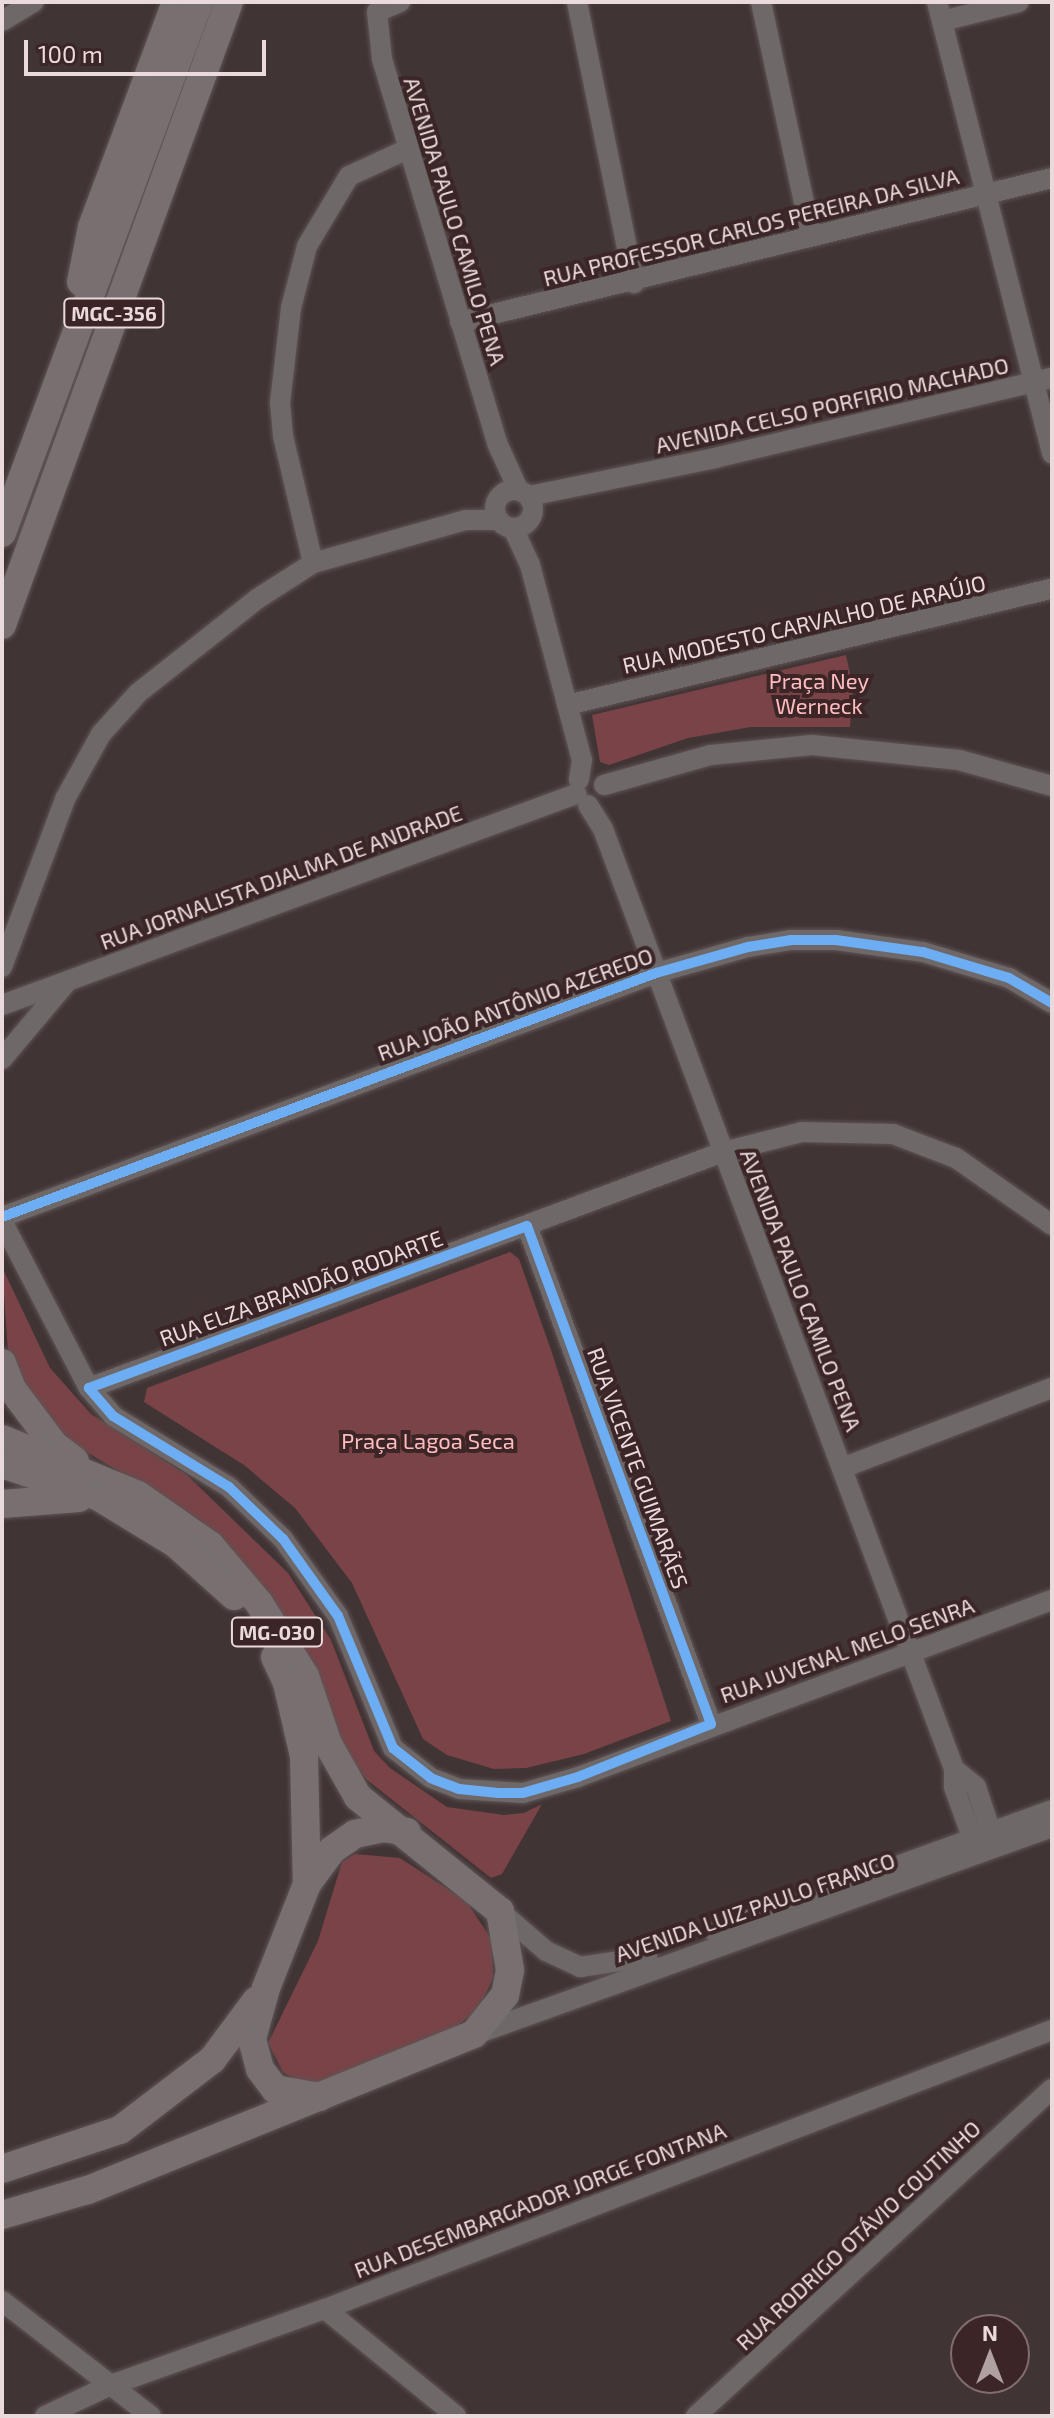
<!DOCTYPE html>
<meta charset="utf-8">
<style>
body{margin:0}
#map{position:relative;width:1054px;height:2418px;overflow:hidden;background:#413435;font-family:"Exo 2",sans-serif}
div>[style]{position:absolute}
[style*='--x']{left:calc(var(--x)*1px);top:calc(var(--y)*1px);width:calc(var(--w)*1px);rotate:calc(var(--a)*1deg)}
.green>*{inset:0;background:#7a4347}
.roads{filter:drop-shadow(0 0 2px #5f5354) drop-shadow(0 0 2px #5f5354)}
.minor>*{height:20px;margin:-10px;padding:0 10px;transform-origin:10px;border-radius:10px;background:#6e6868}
.minor>.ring{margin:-10px;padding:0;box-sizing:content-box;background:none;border:20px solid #6e6868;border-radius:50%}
.highway>*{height:28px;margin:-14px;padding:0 14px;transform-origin:14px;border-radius:14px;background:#787070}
.cycleway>*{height:10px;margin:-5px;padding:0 5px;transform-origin:5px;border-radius:5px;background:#6dadf4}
span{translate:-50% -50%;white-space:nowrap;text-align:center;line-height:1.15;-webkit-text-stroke:8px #3c2526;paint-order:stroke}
.shield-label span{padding:2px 6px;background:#3c2526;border:2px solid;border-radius:6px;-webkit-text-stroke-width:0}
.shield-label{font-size:20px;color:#eadadb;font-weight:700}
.street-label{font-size:22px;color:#eadadb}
.park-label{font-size:22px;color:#febcbf}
.frame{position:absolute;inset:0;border:4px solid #eadadb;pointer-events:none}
.north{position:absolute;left:950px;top:2314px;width:80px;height:80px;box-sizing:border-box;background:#3c2526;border:2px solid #826d6e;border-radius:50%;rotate:0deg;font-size:22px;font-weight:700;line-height:32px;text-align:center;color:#eadadb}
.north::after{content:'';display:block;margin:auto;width:28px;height:36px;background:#afa0a1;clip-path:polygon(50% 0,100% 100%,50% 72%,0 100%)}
.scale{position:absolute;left:24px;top:40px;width:242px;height:36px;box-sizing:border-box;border:4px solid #eadadb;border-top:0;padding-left:10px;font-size:24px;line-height:28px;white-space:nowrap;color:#eadadb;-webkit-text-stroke:6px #3c2526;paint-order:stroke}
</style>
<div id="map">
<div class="green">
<div style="clip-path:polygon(846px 655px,853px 687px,850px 727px,751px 727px,688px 738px,609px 765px,600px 762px,592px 715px)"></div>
<div style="clip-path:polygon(510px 1252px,519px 1259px,552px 1353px,671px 1721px,584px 1754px,526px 1768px,494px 1769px,447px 1755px,423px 1739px,352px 1583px,295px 1508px,244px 1465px,144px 1402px,147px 1388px)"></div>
<div style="clip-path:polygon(2px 1267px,50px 1368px,91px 1414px,187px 1475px,288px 1573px,331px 1640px,374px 1751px,390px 1768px,447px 1807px,504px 1815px,524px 1813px,542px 1804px,502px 1874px,491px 1878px,366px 1779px,346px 1755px,248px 1569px,200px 1520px,80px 1448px,43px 1416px,8px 1351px)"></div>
<div style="clip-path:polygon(355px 1854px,400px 1858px,466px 1901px,492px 1940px,493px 1978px,478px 2010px,455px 2027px,316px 2084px,301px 2083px,283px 2072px,268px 2043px,318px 1941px,342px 1862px)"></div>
</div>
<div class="roads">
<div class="minor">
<div style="--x:400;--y:2;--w:25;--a:157"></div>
<div style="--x:377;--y:12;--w:47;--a:83.9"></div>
<div style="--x:382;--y:59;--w:401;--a:73.3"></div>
<div style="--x:497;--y:443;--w:51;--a:65.5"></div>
<div style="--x:577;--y:2;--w:287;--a:78.5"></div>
<div style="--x:761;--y:2;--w:239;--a:77.9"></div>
<div style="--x:937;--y:2;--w:466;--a:75.7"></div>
<div style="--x:2;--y:21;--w:37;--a:-31"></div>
<div style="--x:942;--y:21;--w:79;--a:-13.9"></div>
<div style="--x:460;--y:322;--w:609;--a:-13.67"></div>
<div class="ring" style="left:495px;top:490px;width:18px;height:18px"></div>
<div style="--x:529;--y:496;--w:190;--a:-11.5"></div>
<div style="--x:715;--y:458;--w:346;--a:-13.4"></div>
<div style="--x:513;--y:528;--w:41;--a:65.3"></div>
<div style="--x:530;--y:565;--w:202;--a:75.1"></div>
<div style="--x:582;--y:760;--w:20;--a:99"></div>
<div style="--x:313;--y:563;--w:130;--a:-103.3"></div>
<div style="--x:283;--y:436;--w:33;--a:-95"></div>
<div style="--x:280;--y:403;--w:96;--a:-83.4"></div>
<div style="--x:291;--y:308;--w:64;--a:-75.5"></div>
<div style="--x:307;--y:246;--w:82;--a:-59"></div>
<div style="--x:349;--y:176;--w:65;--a:-24.6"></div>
<div style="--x:567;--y:705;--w:499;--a:-13.5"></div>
<div style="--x:604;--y:785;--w:111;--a:-15.7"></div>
<div style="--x:711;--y:755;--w:101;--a:-5.7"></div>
<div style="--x:812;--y:745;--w:148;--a:5.8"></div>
<div style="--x:959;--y:760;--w:97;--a:15.6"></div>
<div style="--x:588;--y:805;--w:28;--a:58"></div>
<div style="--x:603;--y:829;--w:1003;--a:69.52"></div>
<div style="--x:954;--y:1769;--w:18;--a:90"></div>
<div style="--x:954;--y:1787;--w:53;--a:70.2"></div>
<div style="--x:2;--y:967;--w:179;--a:-69.4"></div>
<div style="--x:65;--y:799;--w:74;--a:-61"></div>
<div style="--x:101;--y:734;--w:55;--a:-47.9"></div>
<div style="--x:138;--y:693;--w:152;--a:-38.3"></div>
<div style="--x:257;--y:599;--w:67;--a:-32.7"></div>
<div style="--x:313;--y:563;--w:159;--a:-15.7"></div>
<div style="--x:466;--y:520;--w:32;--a:0"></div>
<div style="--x:2;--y:1005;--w:612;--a:-20.18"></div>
<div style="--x:2;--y:1059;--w:99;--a:-49.9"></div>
<div style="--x:2;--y:1217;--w:698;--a:-20.46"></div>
<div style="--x:656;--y:973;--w:96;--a:-15.8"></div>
<div style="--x:748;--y:947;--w:44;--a:-9.2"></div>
<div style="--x:791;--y:940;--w:45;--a:0"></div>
<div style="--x:836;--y:940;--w:88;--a:7.9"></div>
<div style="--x:923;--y:952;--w:90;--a:16.8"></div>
<div style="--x:1009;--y:978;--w:50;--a:30.2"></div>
<div style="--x:2;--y:1221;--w:188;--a:62.5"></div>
<div style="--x:89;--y:1388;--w:37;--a:49"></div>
<div style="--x:113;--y:1416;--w:136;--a:31.5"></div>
<div style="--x:229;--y:1487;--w:75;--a:43.9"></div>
<div style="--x:283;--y:1539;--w:95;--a:54.5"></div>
<div style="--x:338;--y:1616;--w:143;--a:67.4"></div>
<div style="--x:393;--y:1748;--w:48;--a:38.3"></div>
<div style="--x:431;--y:1778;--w:30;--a:21"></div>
<div style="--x:459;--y:1789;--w:64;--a:3.6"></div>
<div style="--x:523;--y:1793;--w:57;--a:-16.2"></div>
<div style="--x:578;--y:1777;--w:506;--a:-20.48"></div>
<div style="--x:527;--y:1226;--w:531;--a:69.72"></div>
<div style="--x:89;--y:1388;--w:676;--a:-20.42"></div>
<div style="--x:723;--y:1152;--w:81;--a:-14.2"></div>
<div style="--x:802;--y:1132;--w:91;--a:1.3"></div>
<div style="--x:893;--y:1134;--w:67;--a:20.9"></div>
<div style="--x:956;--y:1158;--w:117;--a:34.9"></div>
<div style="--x:842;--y:1468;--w:225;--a:-20.9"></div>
<div style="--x:954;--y:1769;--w:28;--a:39"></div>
<div style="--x:976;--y:1787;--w:60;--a:71.6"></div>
<div style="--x:500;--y:1911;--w:61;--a:41"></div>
<div style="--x:546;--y:1951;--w:38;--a:25"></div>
<div style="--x:580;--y:1967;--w:68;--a:-8.5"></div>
<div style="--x:715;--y:1932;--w:358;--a:-19.9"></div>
<div style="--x:476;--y:2034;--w:612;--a:-19.77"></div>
<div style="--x:2;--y:2301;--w:188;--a:37.7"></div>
<div style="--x:325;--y:2309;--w:169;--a:39.2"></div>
<div style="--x:45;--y:2416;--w:73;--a:-25.2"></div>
<div style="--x:111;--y:2385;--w:227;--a:-19.6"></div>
<div style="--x:325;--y:2309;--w:779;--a:-21"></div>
<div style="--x:696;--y:2416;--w:483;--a:-42.6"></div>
</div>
<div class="highway">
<div style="--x:81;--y:282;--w:56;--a:-78.7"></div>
<div style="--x:92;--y:227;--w:240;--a:-69.5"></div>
<div style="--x:2;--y:533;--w:566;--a:-69.65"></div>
<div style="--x:2;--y:625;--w:663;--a:-69.98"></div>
<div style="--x:2;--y:1363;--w:28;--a:69"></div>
<div style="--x:12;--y:1389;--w:70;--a:53.1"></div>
<div style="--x:54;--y:1445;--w:26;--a:37"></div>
<div style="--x:2;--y:1439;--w:147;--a:22.4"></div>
<div style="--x:138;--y:1495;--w:88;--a:34.8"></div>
<div style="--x:210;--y:1545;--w:76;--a:49.8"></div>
<div style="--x:259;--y:1603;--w:86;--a:57.8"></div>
<div style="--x:305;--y:1676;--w:72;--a:71.3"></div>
<div style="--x:328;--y:1744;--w:61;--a:60.5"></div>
<div style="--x:358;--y:1797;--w:182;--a:38.8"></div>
<div style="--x:500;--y:1911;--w:60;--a:80.4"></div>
<div style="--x:510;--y:1970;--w:25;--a:101"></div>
<div style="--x:505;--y:1995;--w:50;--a:128.5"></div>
<div style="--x:474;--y:2034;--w:417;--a:158"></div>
<div style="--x:87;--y:2190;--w:89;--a:163.6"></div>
<div style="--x:2;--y:1464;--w:102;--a:18.8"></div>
<div style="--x:99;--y:1497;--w:90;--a:31.4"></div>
<div style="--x:176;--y:1544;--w:78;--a:41.9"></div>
<div style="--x:2;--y:1504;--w:77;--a:-4.5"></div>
<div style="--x:275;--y:1657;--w:29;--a:65"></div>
<div style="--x:287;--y:1683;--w:75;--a:76.9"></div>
<div style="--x:304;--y:1756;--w:128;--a:88.7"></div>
<div style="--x:320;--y:2097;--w:46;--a:-169.9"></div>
<div style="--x:275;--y:2089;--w:25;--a:-127"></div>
<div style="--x:260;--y:2069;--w:31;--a:-105"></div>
<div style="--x:252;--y:2039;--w:53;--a:-74.6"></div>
<div style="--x:266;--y:1988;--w:112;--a:-68.5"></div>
<div style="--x:307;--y:1884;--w:42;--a:-53.7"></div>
<div style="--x:332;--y:1850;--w:28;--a:-35"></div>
<div style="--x:355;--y:1834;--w:29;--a:-12"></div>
<div style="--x:383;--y:1828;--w:24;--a:9"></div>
<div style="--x:2;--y:2169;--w:124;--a:-18.3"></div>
<div style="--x:120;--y:2130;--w:116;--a:-37.3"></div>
<div style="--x:212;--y:2060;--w:74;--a:-53.3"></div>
</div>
</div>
<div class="cycleway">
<div style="--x:2;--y:1217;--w:698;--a:-20.46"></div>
<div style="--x:656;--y:973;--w:96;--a:-15.8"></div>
<div style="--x:748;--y:947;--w:44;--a:-9.2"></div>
<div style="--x:791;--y:940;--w:45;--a:0"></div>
<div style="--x:836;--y:940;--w:88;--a:7.9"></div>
<div style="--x:923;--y:952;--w:90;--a:16.8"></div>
<div style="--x:1009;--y:978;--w:50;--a:30.2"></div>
<div style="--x:527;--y:1226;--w:531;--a:69.72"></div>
<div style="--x:711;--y:1724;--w:143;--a:158.3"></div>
<div style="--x:578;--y:1777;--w:57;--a:163.8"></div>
<div style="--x:523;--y:1793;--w:25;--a:180"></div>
<div style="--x:498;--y:1793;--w:39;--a:-174"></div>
<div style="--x:459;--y:1789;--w:30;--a:-159"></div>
<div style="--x:431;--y:1778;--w:48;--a:-141.7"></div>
<div style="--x:393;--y:1748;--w:143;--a:-112.6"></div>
<div style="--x:338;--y:1616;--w:95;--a:-125.5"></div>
<div style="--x:283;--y:1539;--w:75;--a:-136.1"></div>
<div style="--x:229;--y:1487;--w:136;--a:-148.5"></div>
<div style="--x:113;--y:1416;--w:37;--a:-131"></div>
<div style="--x:89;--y:1388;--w:467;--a:-20.3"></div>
</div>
<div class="shield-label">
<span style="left:114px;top:313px">MGC-356</span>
<span style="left:277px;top:1632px">MG-030</span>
</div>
<div class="street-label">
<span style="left:455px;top:221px;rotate:73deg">AVENIDA PAULO CAMILO PENA</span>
<span style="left:751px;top:227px;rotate:-14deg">RUA PROFESSOR CARLOS PEREIRA DA SILVA</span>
<span style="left:832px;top:405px;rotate:-13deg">AVENIDA CELSO PORFIRIO MACHADO</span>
<span style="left:804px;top:624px;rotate:-13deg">RUA MODESTO CARVALHO DE ARAÚJO</span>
<span style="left:281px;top:877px;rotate:-20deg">RUA JORNALISTA DJALMA DE ANDRADE</span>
<span style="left:515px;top:1004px;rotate:-20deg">RUA JOÃO ANTÔNIO AZEREDO</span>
<span style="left:301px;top:1288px;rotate:-20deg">RUA ELZA BRANDÃO RODARTE</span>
<span style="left:801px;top:1290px;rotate:69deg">AVENIDA PAULO CAMILO PENA</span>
<span style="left:638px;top:1468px;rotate:70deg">RUA VICENTE GUIMARÃES</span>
<span style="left:847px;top:1650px;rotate:-20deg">RUA JUVENAL MELO SENRA</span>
<span style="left:755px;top:1907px;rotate:-19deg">AVENIDA LUIZ PAULO FRANCO</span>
<span style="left:540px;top:2200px;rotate:-21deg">RUA DESEMBARGADOR JORGE FONTANA</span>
<span style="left:858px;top:2235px;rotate:-43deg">RUA RODRIGO OTÁVIO COUTINHO</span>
</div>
<div class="park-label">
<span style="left:819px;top:693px">Praça Ney<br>Werneck</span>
<span style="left:428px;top:1441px">Praça Lagoa Seca</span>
</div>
<div class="frame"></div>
<div class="north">N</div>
<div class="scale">100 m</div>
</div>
